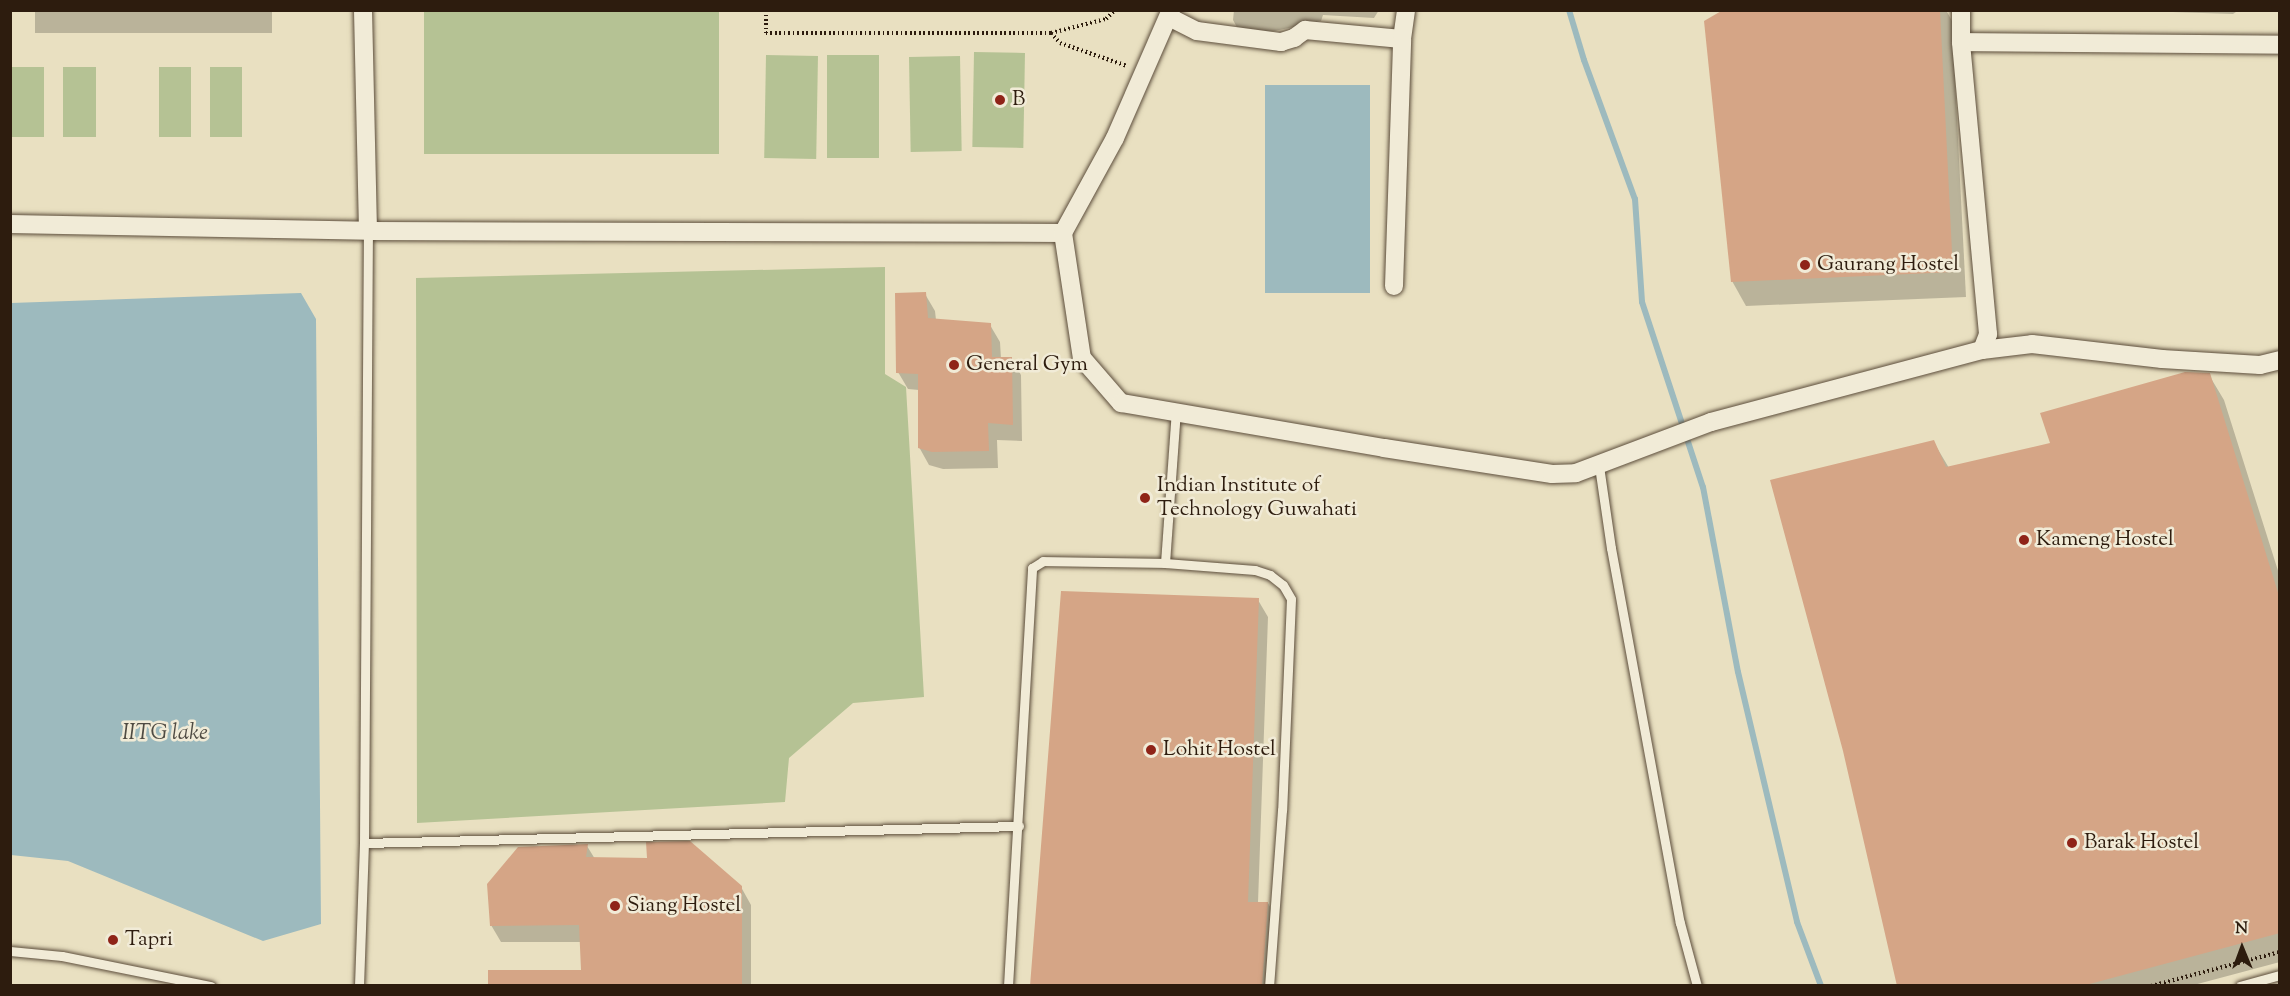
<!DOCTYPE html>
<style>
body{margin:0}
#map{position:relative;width:2290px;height:996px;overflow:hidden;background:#e9e0c1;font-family:"Sorts Mill Goudy",serif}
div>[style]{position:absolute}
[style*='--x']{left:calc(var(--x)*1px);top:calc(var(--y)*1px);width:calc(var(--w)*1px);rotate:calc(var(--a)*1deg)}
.green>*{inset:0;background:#b5c294;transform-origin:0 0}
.water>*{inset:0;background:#9dbabe;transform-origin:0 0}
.shadow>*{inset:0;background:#0003;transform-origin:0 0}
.stream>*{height:6px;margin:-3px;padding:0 3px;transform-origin:3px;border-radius:3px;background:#9dbabe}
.building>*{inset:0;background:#d5a586}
.path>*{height:4px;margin-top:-2px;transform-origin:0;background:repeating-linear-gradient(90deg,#2d1c0e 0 1.5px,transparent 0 4.5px)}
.roads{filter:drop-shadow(0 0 2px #5c4d3b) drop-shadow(0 0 2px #5c4d3b)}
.service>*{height:9px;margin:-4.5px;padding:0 4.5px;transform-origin:4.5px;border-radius:4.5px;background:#f1ebd7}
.minor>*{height:18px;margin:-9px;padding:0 9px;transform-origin:9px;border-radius:9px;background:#f1ebd7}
.dots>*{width:16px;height:16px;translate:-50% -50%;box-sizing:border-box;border:3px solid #f1ebd7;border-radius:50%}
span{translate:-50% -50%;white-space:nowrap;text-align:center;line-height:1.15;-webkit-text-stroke:5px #f1ebd7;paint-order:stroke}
.poi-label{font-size:21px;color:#2d1c0e}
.left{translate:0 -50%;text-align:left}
.water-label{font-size:22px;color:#4f4b43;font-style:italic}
.frame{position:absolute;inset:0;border:12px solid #2d1c0e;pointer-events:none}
.north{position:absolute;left:2212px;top:918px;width:60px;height:60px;-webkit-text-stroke:4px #f1ebd7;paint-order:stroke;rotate:359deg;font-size:16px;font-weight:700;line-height:24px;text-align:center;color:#2d1c0e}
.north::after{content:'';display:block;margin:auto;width:21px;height:27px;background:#2d1c0e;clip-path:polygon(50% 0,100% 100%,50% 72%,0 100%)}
</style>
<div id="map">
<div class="green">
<div style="left:424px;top:11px;width:295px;height:143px"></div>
<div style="left:974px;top:52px;width:51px;height:95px;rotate:1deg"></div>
<div style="left:766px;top:55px;width:52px;height:103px;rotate:1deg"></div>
<div style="left:827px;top:55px;width:52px;height:103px"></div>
<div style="left:960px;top:56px;width:95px;height:51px;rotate:89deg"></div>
<div style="left:11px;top:67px;width:33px;height:70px"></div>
<div style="left:63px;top:67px;width:33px;height:70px"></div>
<div style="left:159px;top:67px;width:32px;height:70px"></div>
<div style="left:210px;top:67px;width:32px;height:70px"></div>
<div style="clip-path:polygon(885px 267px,885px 374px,906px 387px,924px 697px,853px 703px,789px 758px,785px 802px,417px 823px,416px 278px)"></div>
</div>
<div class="water">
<div style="left:1265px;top:85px;width:105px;height:208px"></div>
<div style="clip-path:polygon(301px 293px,316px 319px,321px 924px,263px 941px,68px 861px,11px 855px,11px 303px)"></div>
</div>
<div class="shadow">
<div style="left:35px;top:10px;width:237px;height:23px"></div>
<div style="clip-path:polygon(1234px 10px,1379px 10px,1374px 18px,1323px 15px,1321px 21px,1261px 34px,1239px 31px,1233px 20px)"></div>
<div style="clip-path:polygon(1726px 10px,1946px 10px,1952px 21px,1966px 297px,1746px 306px,1732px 281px)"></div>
<div style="clip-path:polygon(2112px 10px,2239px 10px,2233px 14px)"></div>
<div style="clip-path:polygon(925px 294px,935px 311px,936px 320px,990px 325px,1000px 342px,1001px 359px,1011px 358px,1021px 375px,1022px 441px,997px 440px,998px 468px,943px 469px,929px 465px,919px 447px,919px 390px,908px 389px,898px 372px)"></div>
<div style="clip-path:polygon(2209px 375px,2224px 400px,2280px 577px,2280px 962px,2190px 986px,1899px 986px,1933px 441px,1949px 468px,2052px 444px)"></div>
<div style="clip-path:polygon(1258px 600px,1268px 617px,1258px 903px,1268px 903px,1277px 920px,1273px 986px,1031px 986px)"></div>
<div style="clip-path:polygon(587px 846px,595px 859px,741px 887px,751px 905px,751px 986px,489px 986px,583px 971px,581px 942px,501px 942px,491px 925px)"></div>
</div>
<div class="stream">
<div style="--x:1569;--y:10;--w:52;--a:73.3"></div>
<div style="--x:1584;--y:60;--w:148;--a:69.9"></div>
<div style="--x:1635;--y:199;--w:103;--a:86.1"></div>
<div style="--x:1642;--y:302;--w:195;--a:71.8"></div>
<div style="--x:1703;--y:487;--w:188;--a:79.3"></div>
<div style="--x:1738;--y:672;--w:257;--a:76.7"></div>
<div style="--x:1797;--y:922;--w:68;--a:69.4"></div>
</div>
<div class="building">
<div style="clip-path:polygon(1723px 10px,1940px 10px,1953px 272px,1731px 282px,1704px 21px)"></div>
<div style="clip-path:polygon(926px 292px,928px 318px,991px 323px,992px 357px,1012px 357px,1013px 425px,988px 423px,989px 451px,932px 452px,918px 448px,918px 374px,896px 373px,895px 293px)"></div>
<div style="clip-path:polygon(2185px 372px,2210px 373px,2280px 599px,2280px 933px,2082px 986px,1897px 986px,1843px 751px,1770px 480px,1934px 440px,1946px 467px,2050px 443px,2040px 413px)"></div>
<div style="clip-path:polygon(1061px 591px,1259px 598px,1248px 902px,1268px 902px,1262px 986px,1030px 986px)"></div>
<div style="clip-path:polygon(690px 841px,742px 886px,742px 986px,488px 986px,488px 970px,581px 970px,579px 925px,490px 926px,487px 884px,518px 847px,588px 844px,586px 857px,647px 858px,646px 842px)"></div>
</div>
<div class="path">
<div style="--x:766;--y:10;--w:23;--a:90"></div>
<div style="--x:766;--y:33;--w:285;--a:0"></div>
<div style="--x:1051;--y:33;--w:13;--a:48"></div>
<div style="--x:1060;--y:43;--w:71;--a:18.9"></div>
<div style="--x:1051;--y:33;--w:57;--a:-14.3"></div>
<div style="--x:1106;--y:19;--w:13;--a:-45"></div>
<div style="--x:2151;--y:986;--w:133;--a:-14.8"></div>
</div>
<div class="roads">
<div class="service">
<div style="--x:1599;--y:466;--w:83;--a:81.7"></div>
<div style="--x:1611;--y:548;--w:381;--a:79.6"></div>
<div style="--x:1680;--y:923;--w:65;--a:74.9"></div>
<div style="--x:1165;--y:563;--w:90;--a:4.4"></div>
<div style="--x:1255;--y:570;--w:16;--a:18"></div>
<div style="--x:1270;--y:575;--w:16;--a:38"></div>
<div style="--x:1283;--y:585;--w:16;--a:60"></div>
<div style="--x:1291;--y:599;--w:211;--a:92.4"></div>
<div style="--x:1282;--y:810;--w:176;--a:94.2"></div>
<div style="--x:364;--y:843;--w:655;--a:-1.49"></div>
<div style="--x:10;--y:951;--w:52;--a:5.5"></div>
<div style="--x:62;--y:956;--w:152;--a:11.4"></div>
<div style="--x:359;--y:986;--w:143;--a:-88"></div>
<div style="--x:364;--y:843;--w:612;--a:-89.63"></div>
<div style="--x:1008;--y:986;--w:419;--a:-86.7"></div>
<div style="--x:1032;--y:568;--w:13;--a:-32"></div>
<div style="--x:1043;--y:561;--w:122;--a:0.9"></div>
<div style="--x:1165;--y:563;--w:153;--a:-85.9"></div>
<div style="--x:2240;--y:986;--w:41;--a:-15.4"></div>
</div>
<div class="minor">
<div style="--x:363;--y:10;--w:221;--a:88.7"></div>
<div style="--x:1169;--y:17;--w:31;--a:27"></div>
<div style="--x:1197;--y:31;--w:85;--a:7.5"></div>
<div style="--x:1281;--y:42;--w:14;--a:-17"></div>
<div style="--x:1294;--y:38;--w:14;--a:-36"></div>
<div style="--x:1305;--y:30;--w:97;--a:5.3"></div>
<div style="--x:1961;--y:42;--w:319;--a:0.5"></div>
<div style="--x:10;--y:224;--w:358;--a:1.1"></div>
<div style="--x:368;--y:231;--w:695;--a:0.16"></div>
<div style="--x:1063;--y:233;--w:126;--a:81.4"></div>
<div style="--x:1082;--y:358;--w:60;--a:49.1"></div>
<div style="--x:1121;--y:403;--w:267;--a:9.7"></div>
<div style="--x:1384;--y:448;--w:170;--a:8.8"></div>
<div style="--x:1552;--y:474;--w:24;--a:-2"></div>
<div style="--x:1576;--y:473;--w:144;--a:-20.7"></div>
<div style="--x:1711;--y:422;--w:280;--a:-14.9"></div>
<div style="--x:1982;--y:350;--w:17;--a:-69"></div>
<div style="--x:1988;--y:334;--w:293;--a:-95.3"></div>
<div style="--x:1961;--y:42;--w:32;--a:-90"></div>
<div style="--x:1063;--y:233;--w:108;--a:-61.3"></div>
<div style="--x:1115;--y:138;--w:140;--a:-66.4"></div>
<div style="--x:1394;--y:286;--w:247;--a:-88.1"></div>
<div style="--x:1402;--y:39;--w:29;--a:-82"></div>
<div style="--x:1982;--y:350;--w:50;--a:-6.8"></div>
<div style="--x:2032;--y:344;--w:131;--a:6.6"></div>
<div style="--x:2162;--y:359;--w:98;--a:3.5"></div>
<div style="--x:2260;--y:365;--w:21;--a:-14"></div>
</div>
</div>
<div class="dots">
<div style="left:1000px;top:100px;background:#8f2418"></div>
<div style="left:1805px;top:265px;background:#8f2418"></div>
<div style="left:954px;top:365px;background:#8f2418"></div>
<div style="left:1145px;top:498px;background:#8f2418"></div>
<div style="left:2024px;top:540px;background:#8f2418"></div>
<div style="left:1151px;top:750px;background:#8f2418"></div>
<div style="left:2072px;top:843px;background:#8f2418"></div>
<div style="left:615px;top:906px;background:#8f2418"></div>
<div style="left:113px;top:940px;background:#8f2418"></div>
</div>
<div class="poi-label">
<span class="left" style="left:1012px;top:100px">B</span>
<span class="left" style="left:1817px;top:265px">Gaurang Hostel</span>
<span class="left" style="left:966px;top:365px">General Gym</span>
<span class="left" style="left:1157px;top:498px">Indian Institute of<br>Technology Guwahati</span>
<span class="left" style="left:2036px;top:540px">Kameng Hostel</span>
<span class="left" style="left:1163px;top:750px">Lohit Hostel</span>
<span class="left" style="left:2084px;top:843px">Barak Hostel</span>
<span class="left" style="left:627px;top:906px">Siang Hostel</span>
<span class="left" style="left:125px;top:940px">Tapri</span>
</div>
<div class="water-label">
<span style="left:165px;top:735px">IITG lake</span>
</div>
<div class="frame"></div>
<div class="north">N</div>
</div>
